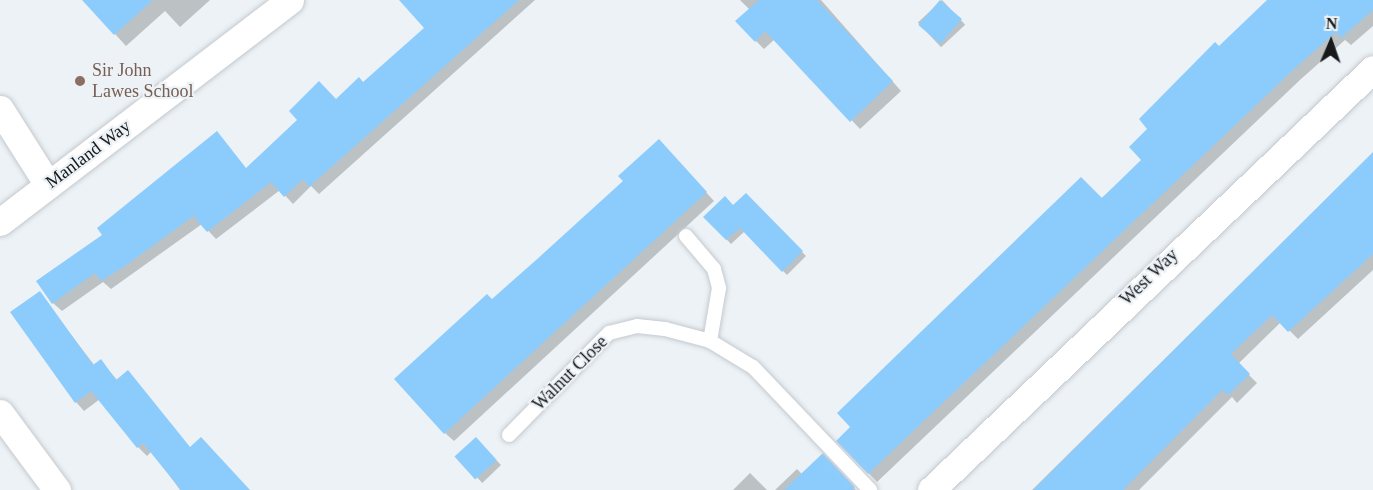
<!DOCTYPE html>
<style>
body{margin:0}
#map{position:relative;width:1373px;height:490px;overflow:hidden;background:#ecf2f6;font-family:"Times New Roman",serif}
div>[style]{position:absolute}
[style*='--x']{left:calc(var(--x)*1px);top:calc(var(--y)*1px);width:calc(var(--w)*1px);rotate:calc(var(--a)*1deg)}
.shadow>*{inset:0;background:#0003;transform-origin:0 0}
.building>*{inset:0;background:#8cccfd;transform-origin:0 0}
.roads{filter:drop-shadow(0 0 2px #c4c9ce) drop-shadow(0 0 2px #c4c9ce)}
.service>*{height:14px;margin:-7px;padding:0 7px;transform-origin:7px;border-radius:7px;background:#fff}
.minor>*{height:27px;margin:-13.5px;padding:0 13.5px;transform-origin:13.5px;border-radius:13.5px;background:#fff}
.dots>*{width:16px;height:16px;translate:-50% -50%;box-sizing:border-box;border:3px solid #ecf2f6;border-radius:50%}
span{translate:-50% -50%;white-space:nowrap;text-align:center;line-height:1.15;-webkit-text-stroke:4.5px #ecf2f6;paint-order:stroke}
.education-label{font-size:18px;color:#785e54}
.left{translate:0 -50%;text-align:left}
.street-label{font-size:18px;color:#17191a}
.north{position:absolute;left:1301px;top:12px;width:60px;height:60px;-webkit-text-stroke:4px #ecf2f6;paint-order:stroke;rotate:2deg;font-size:16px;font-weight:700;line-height:24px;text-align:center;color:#17191a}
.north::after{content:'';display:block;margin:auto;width:21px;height:27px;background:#17191a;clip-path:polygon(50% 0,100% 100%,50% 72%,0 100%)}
</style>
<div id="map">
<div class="shadow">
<div style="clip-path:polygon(84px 0,210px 0,180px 27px,165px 11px,126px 46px)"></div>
<div style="clip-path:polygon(414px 0,535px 0,319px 194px,311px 186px,293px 204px,280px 190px,216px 239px,202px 224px,111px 289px,103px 282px,62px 311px,53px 303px,38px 282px,247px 169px,364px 84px,426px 28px)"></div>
<div style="clip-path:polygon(740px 0,821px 0,901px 91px,860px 129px,775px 39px,764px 49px,756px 41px,750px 10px)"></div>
<div style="left:942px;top:0;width:34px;height:33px;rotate:47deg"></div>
<div style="clip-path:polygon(1269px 0,1373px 0,1373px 26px,1351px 45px,1345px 40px,1301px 79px,877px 482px,838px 441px,1143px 160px,1219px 48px)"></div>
<div style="clip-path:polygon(667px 149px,714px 201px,454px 441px,445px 433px,492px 301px)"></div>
<div style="clip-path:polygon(1373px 153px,1373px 270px,1298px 339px,1281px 322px,1238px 364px,1257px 383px,1237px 403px,1232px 397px,1139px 490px,1032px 490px)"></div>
<div style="clip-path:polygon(746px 195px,806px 256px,787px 275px,745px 231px,731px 244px,705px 217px,733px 207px)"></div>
<div style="clip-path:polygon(39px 293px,95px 366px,101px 361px,118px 381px,128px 372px,191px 449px,249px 490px,180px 490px,152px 451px,147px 456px,138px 447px,100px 399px,84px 411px,76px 402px)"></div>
<div style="left:476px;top:439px;width:36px;height:26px;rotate:46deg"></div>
<div style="clip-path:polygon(822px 455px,856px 490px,775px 490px,797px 469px,802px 474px)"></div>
<div style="clip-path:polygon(750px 473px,767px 490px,733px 490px)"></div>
</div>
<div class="building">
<div style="clip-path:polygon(82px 0,153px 0,114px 35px)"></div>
<div style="clip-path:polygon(399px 0,519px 0,309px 187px,303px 179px,284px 197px,271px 182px,207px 232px,194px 217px,199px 212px,125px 266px,101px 281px,95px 273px,52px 304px,36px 281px,102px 235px,97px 228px,217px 131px,246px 168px,297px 120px,289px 111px,319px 81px,336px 99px,359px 77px,363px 82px,424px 28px)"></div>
<div style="clip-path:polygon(759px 0,817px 0,893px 81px,850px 122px,765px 31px,755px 42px,735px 21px)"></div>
<div style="left:940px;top:0;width:29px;height:33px;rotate:41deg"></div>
<div style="clip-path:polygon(1267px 0,1373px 0,1373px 10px,1341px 38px,1336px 32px,1292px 71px,868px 474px,836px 441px,850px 427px,837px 413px,1081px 177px,1102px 198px,1141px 160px,1129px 147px,1147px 129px,1139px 119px,1215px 42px,1219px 46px)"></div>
<div style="clip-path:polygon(659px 139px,707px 192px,444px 434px,394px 379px,487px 294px,492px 299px,535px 261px,623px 181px,618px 176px)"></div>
<div style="clip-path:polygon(1373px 152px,1373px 254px,1288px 332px,1272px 315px,1231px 354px,1250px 374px,1228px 395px,1222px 390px,1123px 490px,1033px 490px)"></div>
<div style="clip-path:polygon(746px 193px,803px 251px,782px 272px,740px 228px,726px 240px,703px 217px,725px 196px,733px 205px)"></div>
<div style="clip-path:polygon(40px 291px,93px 365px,101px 359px,116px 380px,128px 370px,190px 447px,201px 437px,250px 490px,181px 490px,143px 443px,137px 448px,91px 391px,75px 403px,10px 312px)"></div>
<div style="left:476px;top:437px;width:31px;height:29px;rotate:48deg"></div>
<div style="clip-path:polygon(823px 453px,855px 487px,852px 490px,784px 490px)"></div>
</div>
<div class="roads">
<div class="service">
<div style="--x:686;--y:236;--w:43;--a:49.7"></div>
<div style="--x:714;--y:269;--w:20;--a:75"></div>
<div style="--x:719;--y:288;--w:54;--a:99.6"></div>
<div style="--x:509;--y:435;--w:143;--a:-45.6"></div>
<div style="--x:609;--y:333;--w:29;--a:-14"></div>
<div style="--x:637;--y:326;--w:28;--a:6"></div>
<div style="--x:665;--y:329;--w:47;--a:14.9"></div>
<div style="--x:710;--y:341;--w:50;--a:31.2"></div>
<div style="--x:753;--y:367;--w:170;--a:46.4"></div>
</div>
<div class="minor">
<div style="--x:0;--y:109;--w:90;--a:57.7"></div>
<div style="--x:0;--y:222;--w:365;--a:-37.4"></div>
<div style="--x:0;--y:413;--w:96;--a:53.5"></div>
<div style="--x:931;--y:490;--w:610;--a:-43.61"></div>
</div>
</div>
<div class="dots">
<div style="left:80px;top:81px;background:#8d6e63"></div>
</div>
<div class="education-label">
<span class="left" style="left:92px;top:81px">Sir John<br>Lawes School</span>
</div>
<div class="street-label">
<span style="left:88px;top:154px;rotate:-37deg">Manland Way</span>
<span style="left:1149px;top:277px;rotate:-44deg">West Way</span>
<span style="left:570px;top:373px;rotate:-45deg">Walnut Close</span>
</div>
<div class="north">N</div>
</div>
